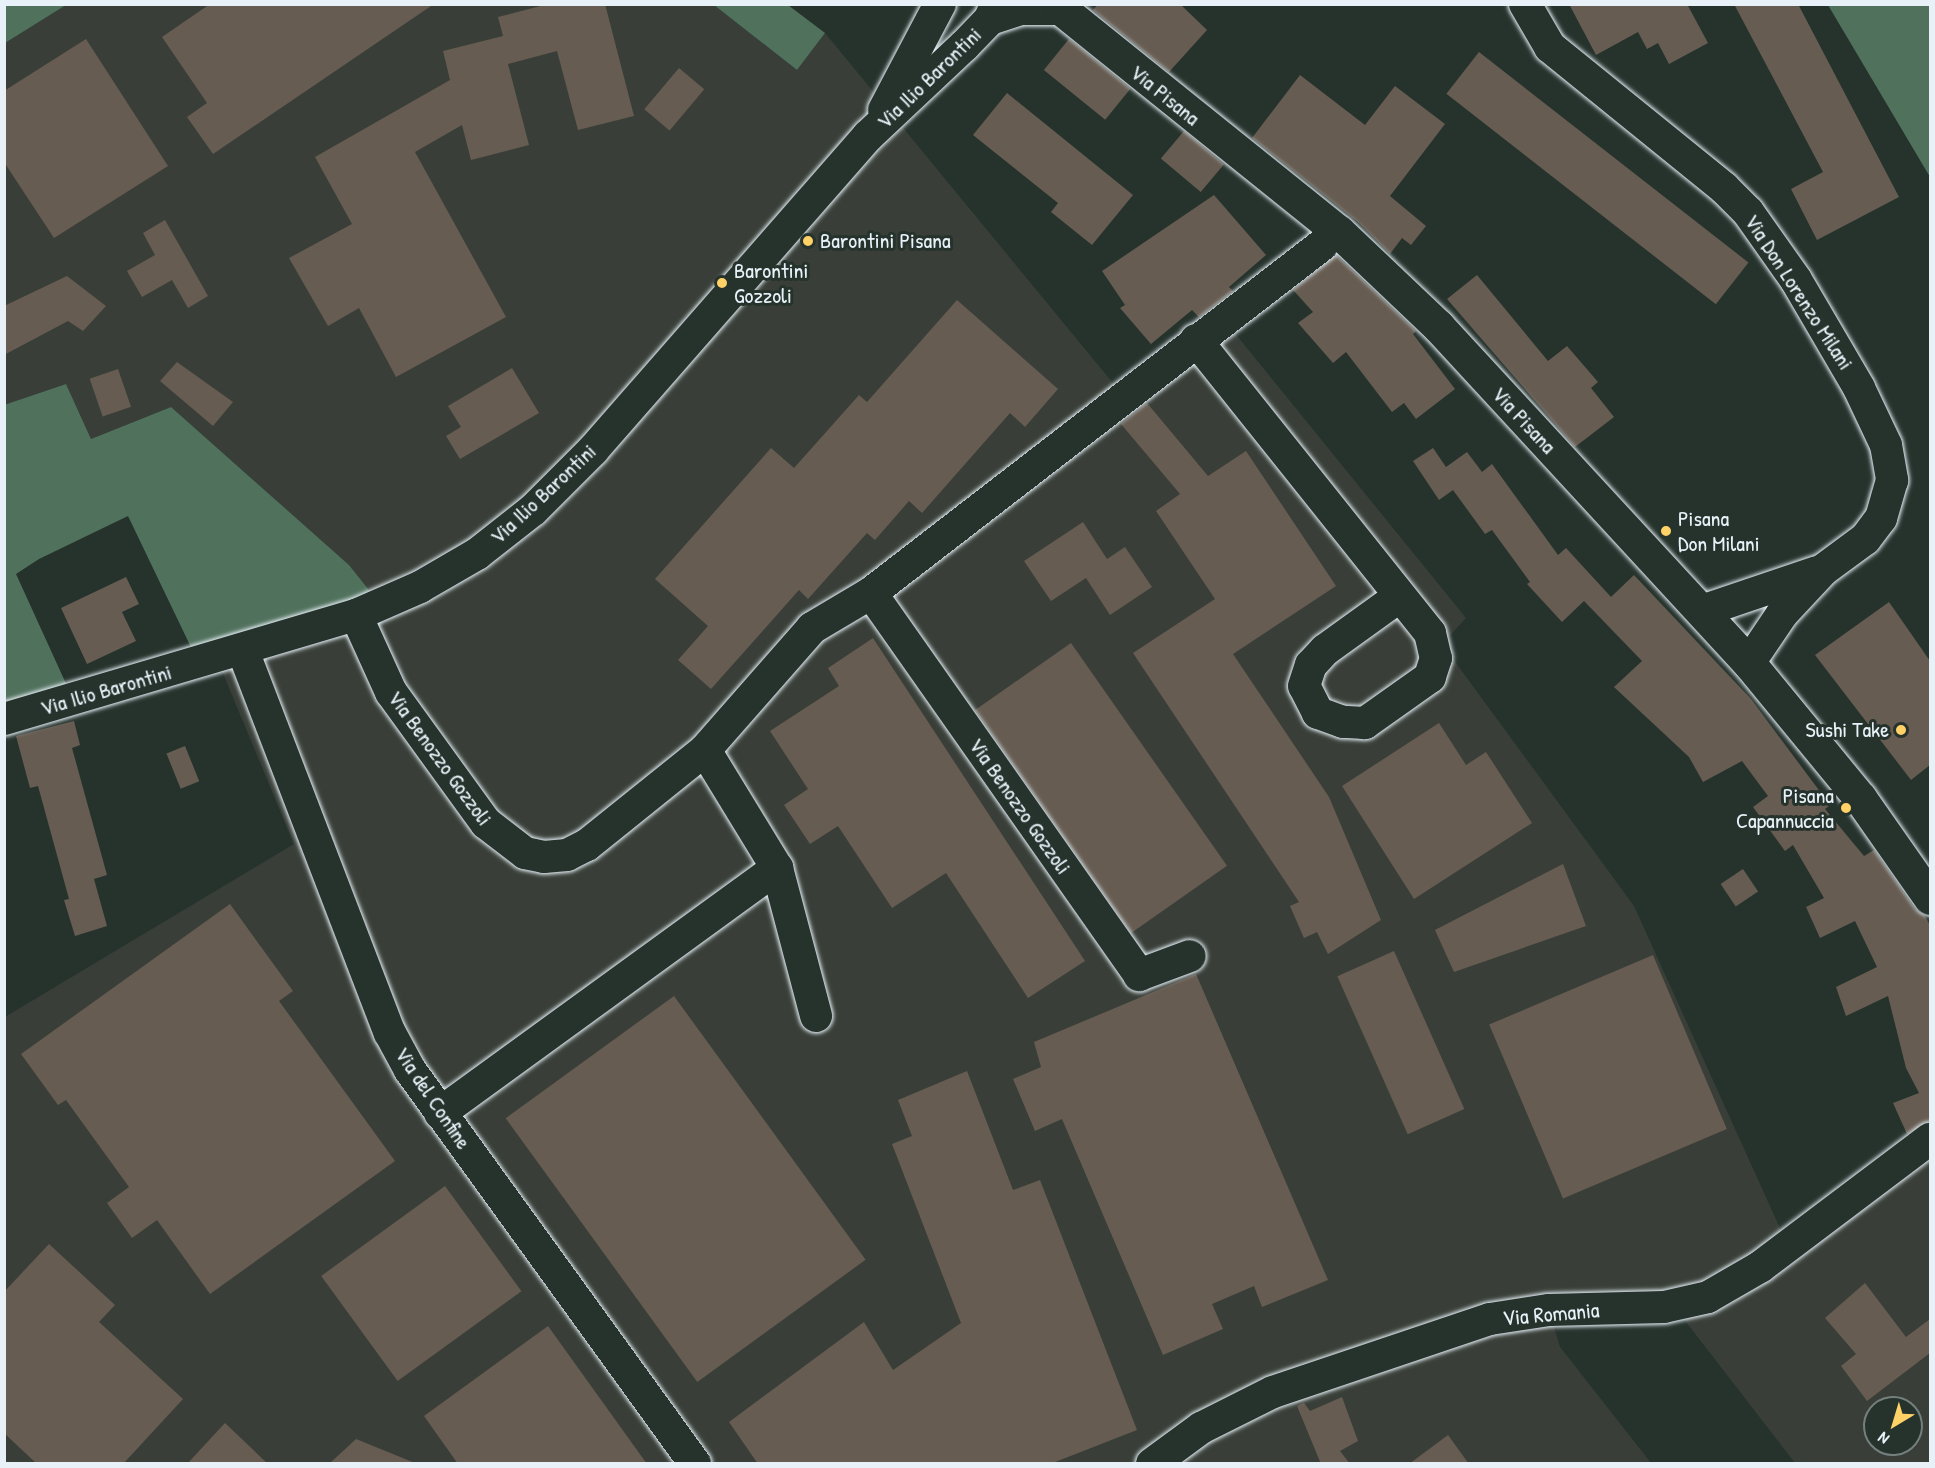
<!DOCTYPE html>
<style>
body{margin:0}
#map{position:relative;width:1935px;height:1468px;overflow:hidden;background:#26332d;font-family:"Patrick Hand",sans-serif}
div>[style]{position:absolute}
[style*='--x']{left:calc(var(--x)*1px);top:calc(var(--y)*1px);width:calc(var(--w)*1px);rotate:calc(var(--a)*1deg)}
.built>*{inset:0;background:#393f38}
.green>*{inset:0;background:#50715c}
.building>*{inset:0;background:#665c51;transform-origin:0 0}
.roads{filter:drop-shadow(0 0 2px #e8f1f8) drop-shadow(0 0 2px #e8f1f8)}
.street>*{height:32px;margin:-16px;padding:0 16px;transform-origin:16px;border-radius:16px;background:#26332d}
.secondary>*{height:33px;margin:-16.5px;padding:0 16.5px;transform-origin:16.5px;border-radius:16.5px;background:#26332d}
.dots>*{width:16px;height:16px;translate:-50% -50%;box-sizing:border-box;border:3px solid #26332d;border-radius:50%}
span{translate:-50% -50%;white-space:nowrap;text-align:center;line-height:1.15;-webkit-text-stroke:6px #26332d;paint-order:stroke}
.street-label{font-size:22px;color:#e8f1f8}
.poi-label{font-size:22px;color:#e8f1f8}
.left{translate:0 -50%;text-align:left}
.right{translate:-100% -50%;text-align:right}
.frame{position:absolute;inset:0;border:6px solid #e8f1f8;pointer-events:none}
.north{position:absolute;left:1863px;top:1396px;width:60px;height:60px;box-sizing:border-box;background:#26332d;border:2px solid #747f7e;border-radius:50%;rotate:218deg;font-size:16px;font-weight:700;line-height:24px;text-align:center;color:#e8f1f8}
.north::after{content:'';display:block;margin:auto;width:21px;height:27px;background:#ffd166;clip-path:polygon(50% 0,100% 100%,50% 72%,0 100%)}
</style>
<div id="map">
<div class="built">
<div style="clip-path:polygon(evenodd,66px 5px,714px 5px,797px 70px,825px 33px,1117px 388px,1229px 326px,1466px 618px,1442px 644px,1634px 906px,1788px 1246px,1930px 1146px,1930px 1462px,1795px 1463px,1683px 1318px,1549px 1311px,1560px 1347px,1651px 1463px,5px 1464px,5px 1017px,294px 844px,217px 659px,381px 605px,349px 565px,171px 407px,91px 439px,66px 384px,5px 405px,5px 43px,66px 5px,1875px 1408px,1911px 1408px,1911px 1444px,1875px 1444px,1875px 1408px)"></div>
</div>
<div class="green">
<div style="clip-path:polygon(5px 4px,66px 4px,66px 5px,5px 43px)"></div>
<div style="clip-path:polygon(714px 5px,788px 5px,825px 33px,797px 70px)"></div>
<div style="clip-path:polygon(1828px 5px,1930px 5px,1930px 177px)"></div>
<div style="clip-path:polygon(66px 384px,91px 439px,171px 407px,349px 565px,381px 605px,199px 664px,128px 516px,39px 559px,16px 574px,73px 699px,5px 719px,4px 405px)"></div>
</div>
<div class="building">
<div style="clip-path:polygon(210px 4px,434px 4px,213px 154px,187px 117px,207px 103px,162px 37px)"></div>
<div style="clip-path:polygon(548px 4px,605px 4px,634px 116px,578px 130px,557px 51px,508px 64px,529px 145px,471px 160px,462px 125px,415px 152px,506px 317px,396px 377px,359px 308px,328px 326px,289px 258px,352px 224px,315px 157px,450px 80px,443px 51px,503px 36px,498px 17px)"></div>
<div style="clip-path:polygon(1098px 4px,1180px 4px,1207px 30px,1169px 72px,1093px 10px)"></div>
<div style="clip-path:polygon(1569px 4px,1687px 4px,1708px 43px,1669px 64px,1658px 43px,1647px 49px,1638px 32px,1596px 55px)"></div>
<div style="clip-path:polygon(1734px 4px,1798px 4px,1899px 197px,1817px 240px,1791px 189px,1823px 172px)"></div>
<div style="clip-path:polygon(86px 39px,168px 166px,54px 238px,4px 162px,4px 91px)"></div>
<div style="left:1069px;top:39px;width:79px;height:40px;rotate:39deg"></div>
<div style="left:1479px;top:52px;width:342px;height:53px;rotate:38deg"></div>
<div style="left:679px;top:68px;width:33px;height:54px;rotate:40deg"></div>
<div style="clip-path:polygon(1300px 75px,1365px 125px,1395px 86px,1445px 124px,1390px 196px,1426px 226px,1411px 245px,1402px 238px,1390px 254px,1358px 222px,1252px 138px)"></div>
<div style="clip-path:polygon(1007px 93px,1133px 195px,1092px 245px,1051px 212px,1058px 203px,973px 135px)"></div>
<div style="left:1184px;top:131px;width:52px;height:36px;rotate:40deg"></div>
<div style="clip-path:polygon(1214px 195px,1266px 255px,1229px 287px,1233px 291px,1199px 317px,1192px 310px,1151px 344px,1120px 308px,1125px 305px,1102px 271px)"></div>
<div style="clip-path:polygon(165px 220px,208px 296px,188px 308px,172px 280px,142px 297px,127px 271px,155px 255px,143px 233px)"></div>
<div style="clip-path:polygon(1336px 255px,1416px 331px,1413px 334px,1455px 389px,1416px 419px,1404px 403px,1392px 412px,1346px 352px,1333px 363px,1298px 323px,1313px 312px,1293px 290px)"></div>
<div style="clip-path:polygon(1477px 275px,1548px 361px,1567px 346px,1598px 382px,1591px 388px,1614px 417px,1575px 447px,1447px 299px)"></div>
<div style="clip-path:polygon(67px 276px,106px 306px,83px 331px,68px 321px,4px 355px,4px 306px)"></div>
<div style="clip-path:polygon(957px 300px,1058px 389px,1025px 427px,1010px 413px,922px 513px,909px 501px,875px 540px,867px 533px,808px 599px,799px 590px,711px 689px,678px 660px,708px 626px,655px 579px,771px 448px,794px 468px,859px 395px,867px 402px)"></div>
<div style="clip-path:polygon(177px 362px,233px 402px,213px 426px,160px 381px)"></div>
<div style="clip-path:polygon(512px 368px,539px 413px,460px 459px,446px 436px,461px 427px,448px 406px)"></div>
<div style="left:118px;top:369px;width:40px;height:30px;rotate:71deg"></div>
<div style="clip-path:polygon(1147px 403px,1208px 476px,1246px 451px,1336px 586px,1233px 654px,1329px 797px,1381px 920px,1328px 954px,1317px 932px,1304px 938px,1290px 906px,1299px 902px,1133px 653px,1215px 599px,1156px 511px,1180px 494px,1121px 424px)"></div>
<div style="clip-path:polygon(1433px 448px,1446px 467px,1467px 452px,1482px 472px,1492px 464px,1558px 555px,1566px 548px,1611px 597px,1634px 575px,1751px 699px,1830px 805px,1825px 809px,1864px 856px,1874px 850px,1915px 909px,1925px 916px,1930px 925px,1930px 1121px,1907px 1134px,1893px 1103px,1919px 1093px,1906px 1068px,1888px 996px,1846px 1016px,1836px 987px,1877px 967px,1855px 921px,1820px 938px,1806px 907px,1824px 898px,1793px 845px,1785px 851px,1753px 807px,1768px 796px,1742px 761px,1703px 782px,1689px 757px,1614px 687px,1642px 661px,1584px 601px,1562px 622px,1527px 584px,1530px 582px,1492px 530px,1485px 534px,1453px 490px,1439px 500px,1413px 461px)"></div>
<div style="clip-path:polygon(1083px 522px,1107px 559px,1125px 547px,1152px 587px,1110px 615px,1086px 578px,1051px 601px,1024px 561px)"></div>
<div style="clip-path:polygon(126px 577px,139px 604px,122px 612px,136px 641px,87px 664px,61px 608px)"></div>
<div style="clip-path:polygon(1889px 602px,1930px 661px,1930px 765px,1911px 780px,1815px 655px)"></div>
<div style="clip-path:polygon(873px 638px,1085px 961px,1028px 998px,946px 873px,892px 908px,838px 826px,810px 844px,784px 805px,808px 789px,770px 731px,839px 686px,828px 668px)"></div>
<div style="left:1071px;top:643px;width:272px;height:117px;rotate:55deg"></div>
<div style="clip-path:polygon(74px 721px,80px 745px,72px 748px,107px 875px,94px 879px,107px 926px,75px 936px,64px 900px,69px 899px,38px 786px,30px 788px,16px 736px)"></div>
<div style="clip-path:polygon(1439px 723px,1466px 765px,1486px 752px,1532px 823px,1414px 899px,1342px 786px)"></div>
<div style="left:185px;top:746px;width:38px;height:20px;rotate:68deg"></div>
<div style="clip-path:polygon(1563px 864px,1586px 926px,1454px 972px,1435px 930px)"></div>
<div style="left:1743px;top:869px;width:27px;height:27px;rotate:56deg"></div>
<div style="clip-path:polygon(230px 904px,293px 991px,279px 1001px,395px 1161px,210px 1294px,157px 1220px,132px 1238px,107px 1203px,129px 1187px,66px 1100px,58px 1105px,21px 1054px)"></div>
<div style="left:1394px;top:951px;width:173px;height:62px;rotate:66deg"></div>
<div style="left:1653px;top:955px;width:189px;height:178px;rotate:67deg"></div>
<div style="clip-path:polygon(1196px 974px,1328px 1280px,1262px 1307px,1254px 1286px,1212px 1304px,1223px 1329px,1163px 1355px,1062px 1119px,1035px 1131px,1013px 1079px,1041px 1067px,1034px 1042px)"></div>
<div style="left:674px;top:996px;width:326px;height:208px;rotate:54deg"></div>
<div style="clip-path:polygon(967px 1071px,1013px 1190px,1040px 1180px,1137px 1430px,1050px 1464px,758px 1464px,729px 1422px,864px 1322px,893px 1370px,961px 1323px,892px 1144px,912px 1136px,898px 1100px)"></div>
<div style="left:445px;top:1186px;width:130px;height:153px;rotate:54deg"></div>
<div style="clip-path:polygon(49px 1244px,115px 1305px,99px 1322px,183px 1399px,123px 1464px,37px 1464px,4px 1433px,4px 1292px)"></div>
<div style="clip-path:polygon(1865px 1283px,1906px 1337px,1930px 1319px,1930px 1353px,1867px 1401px,1841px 1366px,1856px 1354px,1825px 1318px)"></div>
<div style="clip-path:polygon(548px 1326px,647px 1464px,458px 1464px,424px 1416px)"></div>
<div style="clip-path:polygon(1342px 1397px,1358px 1441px,1340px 1451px,1350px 1464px,1321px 1464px,1297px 1406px,1304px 1403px,1310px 1411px)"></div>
<div style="clip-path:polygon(225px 1423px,268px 1464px,187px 1464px)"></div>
<div style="clip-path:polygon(1448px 1435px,1469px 1464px,1409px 1464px)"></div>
<div style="clip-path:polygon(356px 1439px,415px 1463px,415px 1464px,329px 1464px)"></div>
</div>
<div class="roads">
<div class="street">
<div style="--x:1525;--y:4;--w:50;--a:59.8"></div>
<div style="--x:1550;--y:47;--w:224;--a:39"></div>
<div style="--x:1724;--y:188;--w:34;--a:45"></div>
<div style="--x:1748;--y:212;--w:83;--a:54.8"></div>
<div style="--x:1796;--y:280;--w:125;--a:59.7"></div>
<div style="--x:1859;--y:388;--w:63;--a:64.7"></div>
<div style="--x:1886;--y:445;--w:36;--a:80"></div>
<div style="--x:1892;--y:480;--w:40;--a:106"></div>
<div style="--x:1881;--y:518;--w:26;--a:127"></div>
<div style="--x:1865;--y:539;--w:52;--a:143.6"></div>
<div style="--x:1823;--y:570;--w:60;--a:133"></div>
<div style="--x:1782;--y:614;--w:59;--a:124"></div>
<div style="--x:990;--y:19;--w:33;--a:-18"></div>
<div style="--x:1021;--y:9;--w:38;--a:0"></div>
<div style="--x:884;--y:110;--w:120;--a:-62.2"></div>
<div style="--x:1196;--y:340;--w:375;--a:51.4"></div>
<div style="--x:1430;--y:633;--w:26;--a:77"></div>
<div style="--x:1436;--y:658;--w:20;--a:108"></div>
<div style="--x:1430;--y:677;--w:80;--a:144.7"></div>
<div style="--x:1365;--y:723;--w:22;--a:-177"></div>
<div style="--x:1343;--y:722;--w:27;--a:-160"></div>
<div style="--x:1318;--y:713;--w:30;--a:-117"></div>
<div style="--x:1304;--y:686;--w:22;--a:-72"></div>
<div style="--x:1311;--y:665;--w:21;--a:-47"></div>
<div style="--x:1325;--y:650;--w:92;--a:-35.8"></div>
<div style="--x:871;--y:593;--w:467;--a:54.9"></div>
<div style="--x:1139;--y:975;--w:54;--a:-20.4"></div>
<div style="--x:1702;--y:611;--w:121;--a:-18.7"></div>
<div style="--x:356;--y:615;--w:85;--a:65.6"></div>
<div style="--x:391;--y:692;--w:162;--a:54.1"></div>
<div style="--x:486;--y:823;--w:49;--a:37.6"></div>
<div style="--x:525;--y:853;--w:19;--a:12"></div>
<div style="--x:544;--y:857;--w:23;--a:-5"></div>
<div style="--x:567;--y:855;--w:22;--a:-27"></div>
<div style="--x:587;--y:845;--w:151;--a:-38.8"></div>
<div style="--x:705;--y:750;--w:162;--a:-48.7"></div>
<div style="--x:812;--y:628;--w:69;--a:-30.7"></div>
<div style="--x:871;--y:593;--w:570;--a:-37.65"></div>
<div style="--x:243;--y:651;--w:409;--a:69"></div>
<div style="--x:390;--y:1033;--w:42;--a:61.6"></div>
<div style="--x:410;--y:1070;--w:486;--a:54.1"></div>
<div style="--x:4;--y:719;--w:367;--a:-16.5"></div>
<div style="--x:356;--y:615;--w:70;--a:-23.6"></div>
<div style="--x:420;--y:587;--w:66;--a:-30.1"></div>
<div style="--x:477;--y:554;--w:71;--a:-38.2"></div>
<div style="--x:533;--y:510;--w:85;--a:-45"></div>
<div style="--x:593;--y:450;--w:417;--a:-48.8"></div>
<div style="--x:868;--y:136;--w:132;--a:-43.2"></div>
<div style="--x:964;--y:46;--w:37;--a:-46"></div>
<div style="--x:990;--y:19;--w:16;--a:-68"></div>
<div style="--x:777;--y:868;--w:153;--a:75.2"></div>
<div style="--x:440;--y:1113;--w:417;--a:-36"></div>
<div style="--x:777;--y:868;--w:138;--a:-121.4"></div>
<div style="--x:1152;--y:1464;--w:61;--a:-36.3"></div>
<div style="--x:1201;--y:1428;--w:80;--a:-26.6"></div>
<div style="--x:1273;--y:1392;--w:229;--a:-18.6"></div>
<div style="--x:1490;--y:1319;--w:60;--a:-8.7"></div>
<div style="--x:1549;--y:1310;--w:115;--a:-1.5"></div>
<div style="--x:1664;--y:1307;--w:45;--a:-12.8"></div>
<div style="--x:1708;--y:1297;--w:60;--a:-30"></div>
<div style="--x:1760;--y:1267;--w:213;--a:-37"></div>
</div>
<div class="secondary">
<div style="--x:1055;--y:4;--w:364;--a:38.8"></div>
<div style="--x:1339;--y:232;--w:137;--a:43.5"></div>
<div style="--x:1438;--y:326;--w:459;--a:47.3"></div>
<div style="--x:1749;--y:663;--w:175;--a:50.6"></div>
<div style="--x:1860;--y:798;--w:122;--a:55"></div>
</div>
</div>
<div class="dots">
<div style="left:808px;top:241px;background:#ffd166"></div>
<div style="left:722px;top:283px;background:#ffd166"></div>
<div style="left:1666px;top:531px;background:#ffd166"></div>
<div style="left:1901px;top:730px;background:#ffd166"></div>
<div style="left:1846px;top:808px;background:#ffd166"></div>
</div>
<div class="street-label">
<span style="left:929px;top:78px;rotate:-44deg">Via Ilio Barontini</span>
<span style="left:1165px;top:95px;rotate:39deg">Via Pisana</span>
<span style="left:1799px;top:292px;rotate:57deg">Via Don Lorenzo Milani</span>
<span style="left:1524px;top:420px;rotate:47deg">Via Pisana</span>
<span style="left:543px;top:494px;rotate:-43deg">Via Ilio Barontini</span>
<span style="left:106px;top:690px;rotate:-16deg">Via Ilio Barontini</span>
<span style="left:440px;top:758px;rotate:54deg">Via Benozzo Gozzoli</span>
<span style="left:1020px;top:806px;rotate:55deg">Via Benozzo Gozzoli</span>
<span style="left:433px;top:1098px;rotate:56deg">Via del Confine</span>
<span style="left:1551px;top:1314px;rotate:-5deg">Via Romania</span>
</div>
<div class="poi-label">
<span class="left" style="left:820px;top:241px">Barontini Pisana</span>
<span class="left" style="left:734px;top:283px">Barontini<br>Gozzoli</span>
<span class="left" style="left:1678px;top:531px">Pisana<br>Don Milani</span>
<span class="right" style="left:1889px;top:730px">Sushi Take</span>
<span class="right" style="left:1834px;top:808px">Pisana<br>Capannuccia</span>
</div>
<div class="frame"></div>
<div class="north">N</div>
</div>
